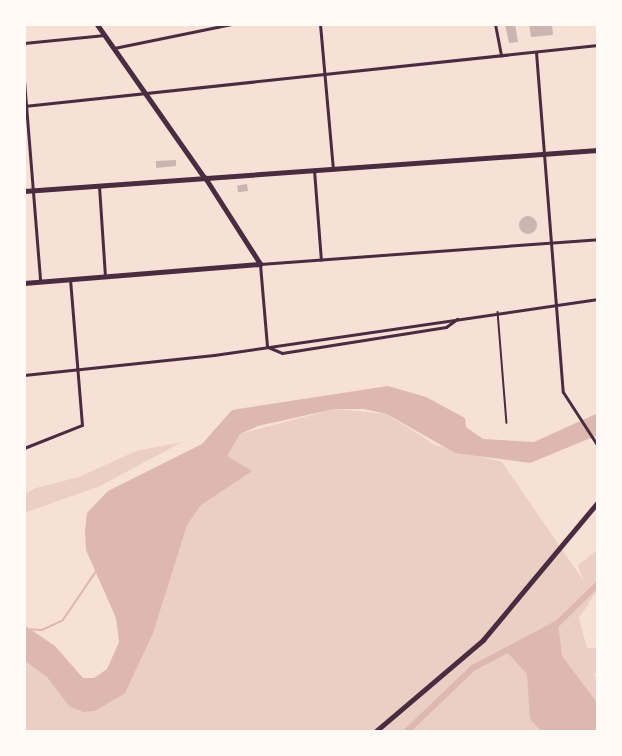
<!DOCTYPE html>
<style>
body{margin:0}
#map{position:relative;width:622px;height:756px;overflow:hidden;background:#f7e1d7;font-family:"Golos Text",sans-serif}
div>[style]{position:absolute}
[style*='--x']{left:calc(var(--x)*1px);top:calc(var(--y)*1px);width:calc(var(--w)*1px);rotate:calc(var(--a)*1deg)}
.green>*{inset:0;background:#ebcfc5}
.water>*{inset:0;background:#dcb8b0}
.stream>*{height:1.5px;margin:-0.75px;padding:0 0.75px;transform-origin:0.75px;border-radius:0.75px;background:#dcb8b0}
.canal>*{height:6px;margin:-3px;padding:0 3px;transform-origin:3px;border-radius:3px;background:#dcb8b0}
.building>*{inset:0;background:#ccb4b1;transform-origin:0 0}
.round{border-radius:50%}
.service>*{height:1.5px;margin:-0.75px;padding:0 0.75px;transform-origin:0.75px;border-radius:0.75px;background:#4a2c40}
.minor>*{height:3px;margin:-1.5px;padding:0 1.5px;transform-origin:1.5px;border-radius:1.5px;background:#4a2c40}
.tertiary>*{height:4.5px;margin:-2.25px;padding:0 2.25px;transform-origin:2.25px;border-radius:2.25px;background:#4a2c40}
.secondary>*{height:4.5px;margin:-2.25px;padding:0 2.25px;transform-origin:2.25px;border-radius:2.25px;background:#4a2c40}
.primary>*{height:5px;margin:-2.5px;padding:0 2.5px;transform-origin:2.5px;border-radius:2.5px;background:#4a2c40}
span{translate:-50% -50%;white-space:nowrap;text-align:center;line-height:1.15;-webkit-text-stroke:6px #fffaf5;paint-order:stroke}
.frame{position:absolute;inset:0;border:26px solid #fffaf5;pointer-events:none}
</style>
<div id="map">
<div class="green">
<div style="clip-path:polygon(334px 409px,387px 414px,435px 445px,502px 462px,583px 580px,578px 565px,598px 549px,598px 589px,579px 618px,587px 648px,598px 648px,598px 673px,593px 674px,598px 680px,598px 732px,24px 732px,24px 642px,83px 698px,124px 667px,111px 556px,227px 455px,240px 434px)"></div>
<div style="clip-path:polygon(182px 442px,100px 486px,24px 513px,24px 494px,36px 488px,79px 477px,136px 451px)"></div>
</div>
<div class="water">
<div style="clip-path:polygon(388px 386px,426px 397px,465px 418px,466px 427px,483px 439px,534px 442px,598px 413px,598px 435px,530px 463px,455px 453px,387px 414px,364px 409px,334px 409px,258px 426px,240px 434px,227px 456px,252px 471px,201px 505px,187px 525px,153px 633px,125px 693px,95px 711px,83px 712px,69px 706px,47px 677px,24px 660px,24px 625px,55px 646px,83px 678px,94px 678px,107px 669px,119px 642px,116px 618px,86px 550px,85px 531px,87px 513px,108px 491px,202px 444px,232px 410px)"></div>
<div style="clip-path:polygon(558px 623px,562px 656px,598px 704px,598px 732px,542px 732px,530px 719px,527px 674px,506px 651px)"></div>
</div>
<div class="stream">
<div style="--x:24;--y:629;--w:18;--a:3"></div>
<div style="--x:42;--y:630;--w:23;--a:-25"></div>
<div style="--x:63;--y:620;--w:57;--a:-55.8"></div>
</div>
<div class="canal">
<div style="--x:406;--y:732;--w:93;--a:-43.7"></div>
<div style="--x:473;--y:668;--w:96;--a:-27.9"></div>
<div style="--x:558;--y:623;--w:56;--a:-44.3"></div>
</div>
<div class="building">
<div style="clip-path:polygon(505px 24px,515px 24px,518px 42px,509px 43px)"></div>
<div style="clip-path:polygon(529px 24px,552px 24px,553px 35px,531px 37px)"></div>
<div style="clip-path:polygon(176px 160px,176px 166px,156px 168px,156px 161px)"></div>
<div style="left:247px;top:184px;width:7px;height:10px;rotate:82deg"></div>
<div class="round" style="left:519px;top:216px;width:18px;height:18px"></div>
</div>
<div class="service">
<div style="--x:498;--y:312;--w:111;--a:85.4"></div>
</div>
<div class="minor">
<div style="--x:320;--y:24;--w:146;--a:84.9"></div>
<div style="--x:495;--y:24;--w:32;--a:79"></div>
<div style="--x:24;--y:43;--w:81;--a:-5.6"></div>
<div style="--x:114;--y:48;--w:120;--a:-11.5"></div>
<div style="--x:536;--y:52;--w:341;--a:85.5"></div>
<div style="--x:563;--y:392;--w:64;--a:57.1"></div>
<div style="--x:24;--y:80;--w:202;--a:85.4"></div>
<div style="--x:24;--y:106;--w:577;--a:-6.07"></div>
<div style="--x:314;--y:170;--w:90;--a:85.6"></div>
<div style="--x:99;--y:186;--w:90;--a:86.2"></div>
<div style="--x:267;--y:346;--w:82;--a:-94.9"></div>
<div style="--x:260;--y:264;--w:339;--a:-4.2"></div>
<div style="--x:268;--y:347;--w:15;--a:23"></div>
<div style="--x:282;--y:353;--w:166;--a:-9"></div>
<div style="--x:446;--y:327;--w:14;--a:-36"></div>
<div style="--x:24;--y:375;--w:191;--a:-6"></div>
<div style="--x:214;--y:355;--w:388;--a:-8.3"></div>
<div style="--x:24;--y:448;--w:62;--a:-21.6"></div>
<div style="--x:82;--y:425;--w:146;--a:-94.7"></div>
</div>
<div class="tertiary">
<div style="--x:24;--y:283;--w:237;--a:-4.6"></div>
<div style="--x:260;--y:264;--w:102;--a:-122.6"></div>
<div style="--x:375;--y:732;--w:142;--a:-40.4"></div>
<div style="--x:483;--y:640;--w:180;--a:-50.2"></div>
</div>
<div class="secondary">
<div style="--x:97;--y:24;--w:188;--a:55"></div>
</div>
<div class="primary">
<div style="--x:24;--y:191;--w:575;--a:-4.09"></div>
</div>
<div class="frame"></div>
</div>
